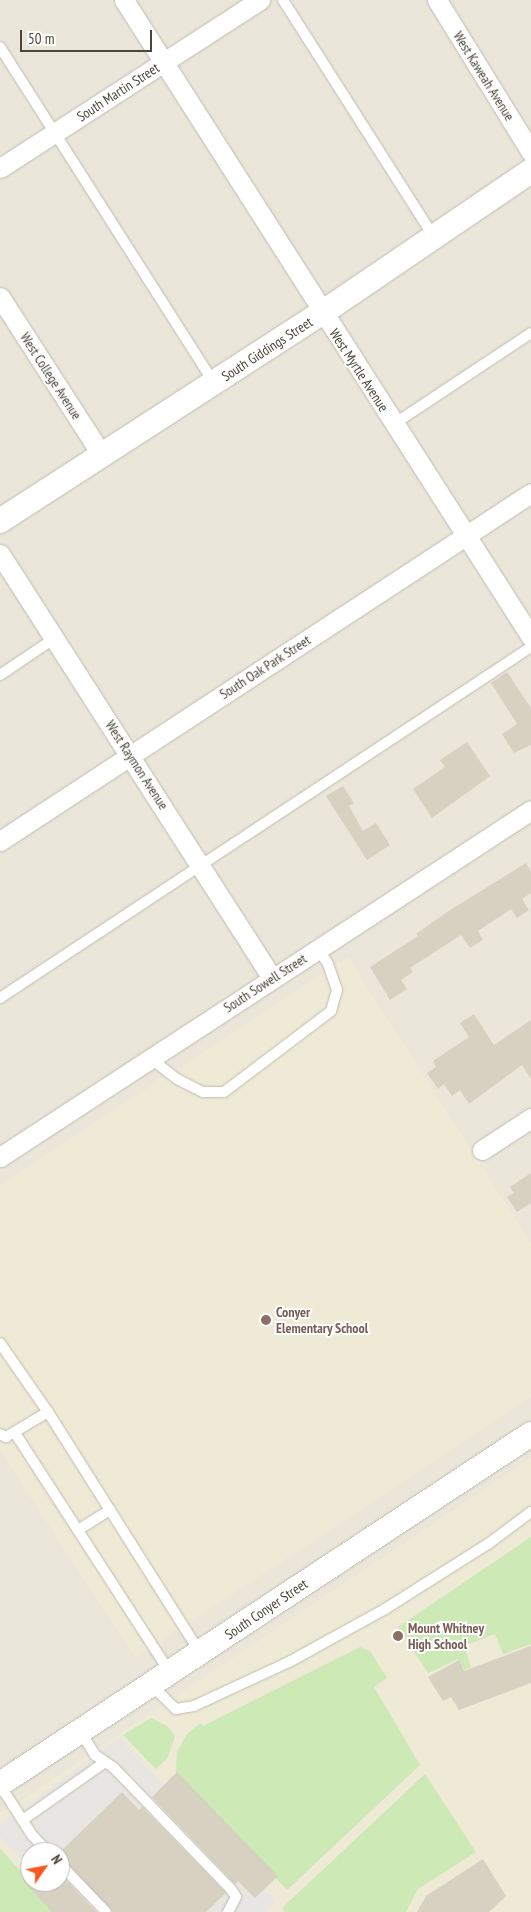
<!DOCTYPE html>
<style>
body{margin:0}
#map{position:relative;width:531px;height:1912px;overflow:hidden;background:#f6f4ec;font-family:"PT Sans Narrow",sans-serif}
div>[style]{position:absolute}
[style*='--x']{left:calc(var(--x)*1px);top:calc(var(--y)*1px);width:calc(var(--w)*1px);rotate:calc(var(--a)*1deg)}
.residential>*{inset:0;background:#eae6da}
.education>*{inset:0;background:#eeead6}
.green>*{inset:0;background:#cce9b6}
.parking>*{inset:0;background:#e8e6e3}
.building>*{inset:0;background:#d7d1c1}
.roads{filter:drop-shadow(0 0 1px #c1bdae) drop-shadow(0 0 1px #c1bdae)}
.service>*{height:10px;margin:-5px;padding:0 5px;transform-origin:5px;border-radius:5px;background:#fff}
.minor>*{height:19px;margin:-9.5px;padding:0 9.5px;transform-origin:9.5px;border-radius:9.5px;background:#fff}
.tertiary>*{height:24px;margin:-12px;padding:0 12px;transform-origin:12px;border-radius:12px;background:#fff}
.dots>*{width:14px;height:14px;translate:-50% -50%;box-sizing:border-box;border:2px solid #fff;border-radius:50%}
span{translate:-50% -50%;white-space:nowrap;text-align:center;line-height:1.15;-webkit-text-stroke:4px #fff;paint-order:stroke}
.street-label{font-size:14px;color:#4a4639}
.education-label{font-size:14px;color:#785e54;font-weight:700}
.left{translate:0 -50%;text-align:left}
.north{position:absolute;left:20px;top:1842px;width:50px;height:50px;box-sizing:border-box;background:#fff;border:1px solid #b7b5b0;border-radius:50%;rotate:57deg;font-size:14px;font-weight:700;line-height:20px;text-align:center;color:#4a4639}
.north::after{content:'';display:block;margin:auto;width:18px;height:22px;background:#f85921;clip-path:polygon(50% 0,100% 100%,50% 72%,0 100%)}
.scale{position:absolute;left:20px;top:30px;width:132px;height:22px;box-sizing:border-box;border:2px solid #4a4639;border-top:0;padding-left:6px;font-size:15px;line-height:18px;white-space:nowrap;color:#4a4639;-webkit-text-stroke:4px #fff;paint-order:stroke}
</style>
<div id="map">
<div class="residential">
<div style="clip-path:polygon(evenodd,0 0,531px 0,531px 1912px,0 1912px,0 0,30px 1852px,60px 1852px,60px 1882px,30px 1882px,30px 1852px)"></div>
</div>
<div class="education">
<div style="clip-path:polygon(348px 957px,531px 1243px,531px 1397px,136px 1658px,0 1451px,0 1185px)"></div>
<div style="clip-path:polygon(evenodd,531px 1458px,531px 1912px,0 1912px,0 1814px,531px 1458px,30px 1852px,60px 1852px,60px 1882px,30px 1882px,30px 1852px)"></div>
</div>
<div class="green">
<div style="clip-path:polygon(531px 1537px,531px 1644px,503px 1654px,495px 1634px,464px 1646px,471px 1667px,464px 1670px,458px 1659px,428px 1673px,398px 1627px)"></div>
<div style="clip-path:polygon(360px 1647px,370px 1651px,387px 1678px,374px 1687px,420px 1765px,287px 1890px,176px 1773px,177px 1752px,187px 1734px,201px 1723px,203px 1726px)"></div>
<div style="clip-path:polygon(151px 1718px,167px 1726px,175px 1736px,167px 1759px,156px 1769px,123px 1735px)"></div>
<div style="clip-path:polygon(425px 1774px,476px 1852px,418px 1889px,406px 1912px,285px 1912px,282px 1908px)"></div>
<div style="clip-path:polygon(0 1848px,30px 1882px,59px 1912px,0 1912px)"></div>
</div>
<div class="parking">
<div style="clip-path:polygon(119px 1738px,276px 1901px,265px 1912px,70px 1912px,60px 1882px,60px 1852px,30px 1852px,30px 1869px,0 1837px,0 1824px)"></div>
</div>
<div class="building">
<div style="clip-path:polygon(507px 672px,531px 708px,531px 745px,514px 753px,502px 734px,517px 724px,491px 683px)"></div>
<div style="clip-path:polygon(467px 742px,490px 776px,432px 818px,413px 789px,445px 767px,440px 760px)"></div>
<div style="clip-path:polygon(343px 786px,354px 803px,349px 806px,363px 831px,376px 823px,390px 845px,367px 860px,326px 796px)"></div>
<div style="clip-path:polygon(526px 863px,531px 872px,531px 893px,522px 899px,529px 910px,517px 918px,511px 909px,478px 931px,483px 940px,470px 948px,461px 935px,410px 968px,413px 972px,401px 980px,407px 989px,390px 1000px,370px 967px,418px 936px,416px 934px,447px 912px)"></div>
<div style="clip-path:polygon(474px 1014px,494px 1045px,531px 1020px,531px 1079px,522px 1065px,469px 1104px,460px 1090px,452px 1096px,444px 1084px,438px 1089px,427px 1073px,436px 1067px,433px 1061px,469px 1037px,460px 1023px)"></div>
<div style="clip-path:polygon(531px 1173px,531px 1203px,517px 1212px,507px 1197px,514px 1193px,510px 1187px)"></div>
<div style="clip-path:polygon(531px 1646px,531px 1683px,459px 1710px,451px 1697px,443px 1701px,428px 1677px,459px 1660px,464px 1671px)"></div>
<div style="clip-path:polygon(177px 1772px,278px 1876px,255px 1898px,238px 1881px,235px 1884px,152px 1797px)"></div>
<div style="clip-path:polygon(122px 1792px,139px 1810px,142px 1807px,226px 1893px,206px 1912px,113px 1912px,60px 1857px,60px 1852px)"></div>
<div style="clip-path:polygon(483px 1859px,506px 1896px,489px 1912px,417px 1912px,426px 1896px)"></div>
<div style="clip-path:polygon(60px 1874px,96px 1912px,52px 1912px,24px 1882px,60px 1882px)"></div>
</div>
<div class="roads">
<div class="service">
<div style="--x:283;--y:0;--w:281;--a:57.5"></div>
<div style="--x:0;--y:47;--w:398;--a:57.5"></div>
<div style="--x:394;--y:424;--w:164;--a:-33.6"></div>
<div style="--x:0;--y:675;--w:66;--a:-33.9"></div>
<div style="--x:0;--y:998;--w:637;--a:-33.47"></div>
<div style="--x:150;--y:1058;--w:34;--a:38"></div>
<div style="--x:177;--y:1079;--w:29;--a:27"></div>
<div style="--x:203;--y:1092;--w:21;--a:0"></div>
<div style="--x:224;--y:1092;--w:134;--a:-37.1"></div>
<div style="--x:331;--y:1011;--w:22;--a:-74"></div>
<div style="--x:337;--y:990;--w:28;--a:-109"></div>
<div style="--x:328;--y:964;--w:19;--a:-122"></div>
<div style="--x:0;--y:1343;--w:84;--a:55.2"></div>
<div style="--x:48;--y:1412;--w:284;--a:57.7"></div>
<div style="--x:15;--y:1433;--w:286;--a:57.1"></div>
<div style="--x:0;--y:1434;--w:7;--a:27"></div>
<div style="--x:6;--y:1437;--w:49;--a:-30.8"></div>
<div style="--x:78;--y:1530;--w:38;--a:-32"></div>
<div style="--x:151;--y:1685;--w:35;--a:44"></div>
<div style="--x:176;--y:1709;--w:18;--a:-9"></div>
<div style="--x:194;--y:1706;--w:105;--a:-24.9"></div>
<div style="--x:289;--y:1662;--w:110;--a:-28.9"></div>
<div style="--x:385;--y:1609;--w:122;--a:-32.3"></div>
<div style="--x:488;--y:1544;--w:54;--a:-36.7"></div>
<div style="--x:80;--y:1731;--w:28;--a:58"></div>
<div style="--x:95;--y:1755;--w:23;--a:34"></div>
<div style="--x:114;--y:1768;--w:168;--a:46"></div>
<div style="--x:231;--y:1889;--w:9;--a:58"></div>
<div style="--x:236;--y:1897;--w:17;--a:118"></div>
<div style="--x:0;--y:1785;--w:59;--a:57.4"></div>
<div style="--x:32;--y:1835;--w:23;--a:47"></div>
<div style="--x:24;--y:1819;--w:99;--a:-35.1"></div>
<div style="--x:60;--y:1864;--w:66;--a:46.2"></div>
</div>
<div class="minor">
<div style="--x:124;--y:0;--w:756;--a:57.42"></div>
<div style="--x:437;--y:0;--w:179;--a:58.3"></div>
<div style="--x:0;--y:168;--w:310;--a:-32.9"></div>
<div style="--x:0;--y:297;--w:188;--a:57.2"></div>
<div style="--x:0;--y:554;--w:504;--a:57.32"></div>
<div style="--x:0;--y:841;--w:635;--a:-33.24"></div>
<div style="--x:482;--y:1150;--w:59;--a:-33.1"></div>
<div style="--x:0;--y:1157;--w:634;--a:-33.16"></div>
</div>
<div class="tertiary">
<div style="--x:0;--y:521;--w:383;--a:-32.9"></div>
<div style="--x:322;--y:313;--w:253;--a:-34.2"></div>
<div style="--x:0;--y:1784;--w:636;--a:-33.39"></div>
</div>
</div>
<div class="dots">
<div style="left:266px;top:1320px;background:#8d6e63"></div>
<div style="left:398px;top:1636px;background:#8d6e63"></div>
</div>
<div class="street-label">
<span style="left:484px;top:76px;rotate:58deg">West Kaweah Avenue</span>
<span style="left:118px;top:92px;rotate:-33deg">South Martin Street</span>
<span style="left:267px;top:349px;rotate:-33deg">South Giddings Street</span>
<span style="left:359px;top:370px;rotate:57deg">West Myrtle Avenue</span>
<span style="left:51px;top:376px;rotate:57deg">West College Avenue</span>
<span style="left:265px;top:667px;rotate:-33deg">South Oak Park Street</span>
<span style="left:137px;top:765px;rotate:57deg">West Raymon Avenue</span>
<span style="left:265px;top:983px;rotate:-33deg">South Sowell Street</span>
<span style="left:266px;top:1609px;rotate:-34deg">South Conyer Street</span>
</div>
<div class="education-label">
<span class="left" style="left:276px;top:1320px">Conyer<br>Elementary School</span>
<span class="left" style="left:408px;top:1636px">Mount Whitney<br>High School</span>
</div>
<div class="north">N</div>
<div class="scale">50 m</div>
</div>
